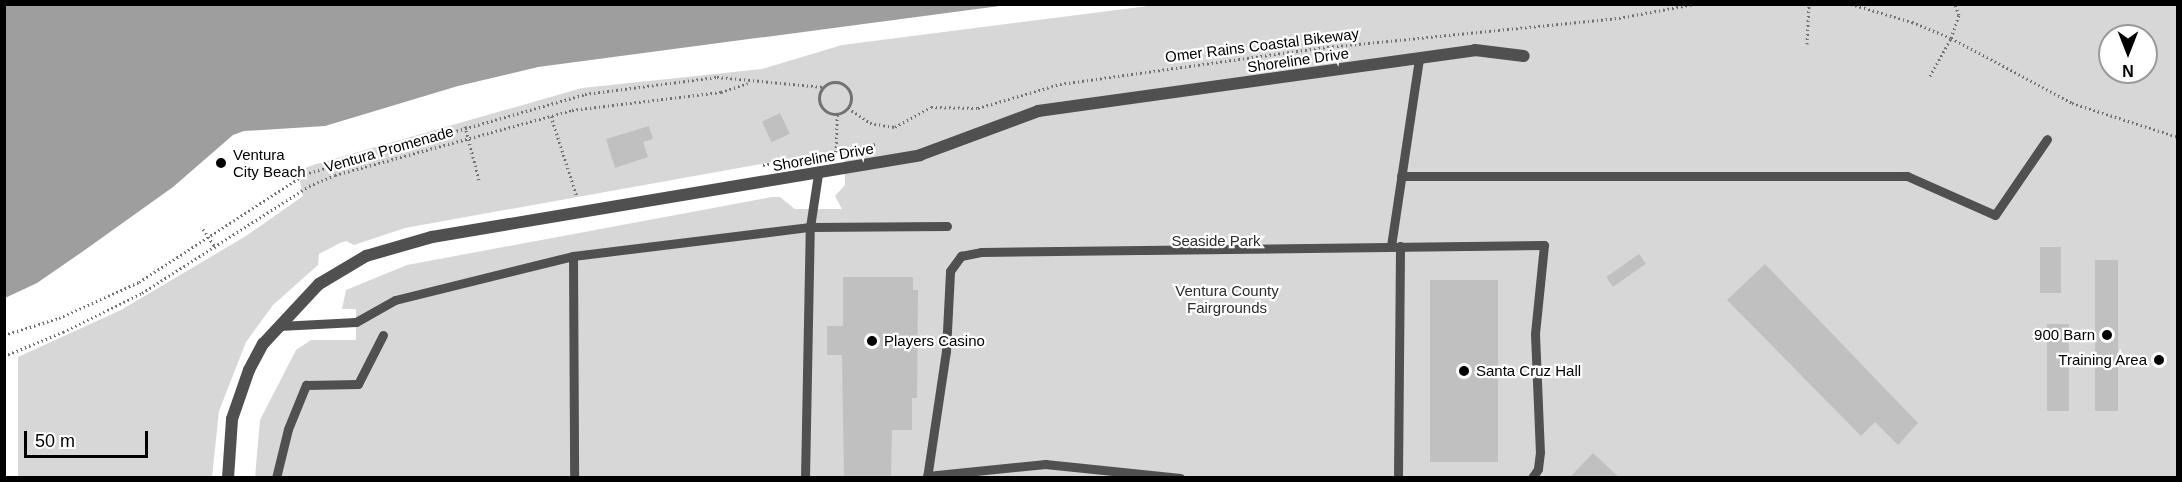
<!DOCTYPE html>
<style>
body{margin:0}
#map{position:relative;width:2182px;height:482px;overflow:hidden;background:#fff;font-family:Arial,sans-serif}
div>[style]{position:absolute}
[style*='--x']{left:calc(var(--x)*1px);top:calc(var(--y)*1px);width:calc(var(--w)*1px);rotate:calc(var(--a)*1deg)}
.green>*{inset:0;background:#d7d7d7}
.water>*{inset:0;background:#9e9e9e}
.building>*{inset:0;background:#c0c0c0;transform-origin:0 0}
.path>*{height:3px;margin-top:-1.5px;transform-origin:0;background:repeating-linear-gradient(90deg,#727272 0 1.5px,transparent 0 4.5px)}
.path>.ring{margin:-1.5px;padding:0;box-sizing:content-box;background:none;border:3px solid #727272;border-radius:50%}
.service>*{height:9px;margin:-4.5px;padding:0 4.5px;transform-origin:4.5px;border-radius:4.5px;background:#505050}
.minor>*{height:12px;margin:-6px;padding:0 6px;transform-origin:6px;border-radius:6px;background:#505050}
.dots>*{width:16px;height:16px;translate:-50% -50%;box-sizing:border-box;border:3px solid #fff;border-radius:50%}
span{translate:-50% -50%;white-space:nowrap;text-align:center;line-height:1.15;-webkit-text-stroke:4.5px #fff;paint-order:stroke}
.street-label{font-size:15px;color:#000}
.poi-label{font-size:15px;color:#000}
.left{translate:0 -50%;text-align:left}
.right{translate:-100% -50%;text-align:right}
.park-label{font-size:15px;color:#2e2e2e}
.frame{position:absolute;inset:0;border:6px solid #000;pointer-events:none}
.north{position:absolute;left:2098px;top:24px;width:60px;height:60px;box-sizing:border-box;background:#fff;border:2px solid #999;border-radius:50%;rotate:180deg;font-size:16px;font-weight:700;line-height:24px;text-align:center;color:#000}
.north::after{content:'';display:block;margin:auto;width:21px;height:27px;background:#000;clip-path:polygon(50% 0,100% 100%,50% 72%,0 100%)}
.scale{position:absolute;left:24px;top:431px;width:124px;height:27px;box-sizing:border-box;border:3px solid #000;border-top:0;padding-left:8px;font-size:18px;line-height:21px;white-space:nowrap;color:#000;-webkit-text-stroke:4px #fff;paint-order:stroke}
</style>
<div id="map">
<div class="green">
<div style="clip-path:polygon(evenodd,1164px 4px,2177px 5px,2177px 477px,255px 477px,260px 420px,296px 350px,311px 340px,356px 340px,356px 309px,342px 309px,346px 290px,407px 265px,772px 197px,780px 197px,795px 209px,842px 209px,835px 196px,845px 185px,844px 149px,405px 228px,354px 245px,346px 241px,340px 243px,319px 254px,318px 265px,273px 305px,246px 342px,219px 411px,212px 477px,18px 477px,18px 357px,121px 310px,246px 236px,303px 196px,298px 171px,313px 165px,582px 88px,762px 69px,842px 45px,1164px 4px,2110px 36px,2146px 36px,2146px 72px,2110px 72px,2110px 36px)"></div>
</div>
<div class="water">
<div style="clip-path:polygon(5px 4px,1007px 4px,1007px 5px,538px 67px,458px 86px,325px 126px,244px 131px,233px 135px,173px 187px,82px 252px,37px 283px,5px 298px)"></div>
</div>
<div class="building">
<div style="left:780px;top:113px;width:23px;height:20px;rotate:65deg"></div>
<div style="clip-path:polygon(649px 126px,653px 139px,643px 142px,648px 157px,615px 168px,606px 139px)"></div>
<div style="left:2040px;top:247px;width:21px;height:46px"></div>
<div style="left:1639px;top:254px;width:12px;height:40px;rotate:55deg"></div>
<div style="left:2095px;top:260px;width:23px;height:151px"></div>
<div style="clip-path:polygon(1765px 264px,1918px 423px,1898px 445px,1875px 422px,1861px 436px,1727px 300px)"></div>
<div style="clip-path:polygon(843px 277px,913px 277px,913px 290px,918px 290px,917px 398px,912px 398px,912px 430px,892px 430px,891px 477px,844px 477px,842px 355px,827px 355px,827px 326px,843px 326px)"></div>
<div style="left:1430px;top:280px;width:68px;height:182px"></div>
<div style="left:2047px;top:324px;width:22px;height:87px"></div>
<div style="clip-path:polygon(1593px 453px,1619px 477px,1570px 477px)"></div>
</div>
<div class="path">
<div style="--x:1851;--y:4;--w:64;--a:16.4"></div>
<div style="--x:1912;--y:22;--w:42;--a:22.3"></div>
<div style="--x:1951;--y:38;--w:137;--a:28.2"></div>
<div style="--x:2072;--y:103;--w:111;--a:17.8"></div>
<div style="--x:1807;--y:44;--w:40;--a:-87.1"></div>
<div style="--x:1930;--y:76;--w:43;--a:-61.1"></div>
<div style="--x:1951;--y:38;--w:24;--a:-71"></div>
<div style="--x:1959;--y:15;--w:12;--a:-110"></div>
<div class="ring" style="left:819px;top:82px;width:29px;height:29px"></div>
<div style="--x:848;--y:108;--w:27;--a:34"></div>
<div style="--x:870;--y:123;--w:25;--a:9"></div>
<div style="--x:895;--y:127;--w:41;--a:-29.1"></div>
<div style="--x:931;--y:107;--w:47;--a:1.2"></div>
<div style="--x:978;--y:108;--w:85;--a:-16.3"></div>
<div style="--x:1060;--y:84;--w:271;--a:-7.9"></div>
<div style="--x:1328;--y:47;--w:292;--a:-5.7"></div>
<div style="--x:1619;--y:18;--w:76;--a:-10.6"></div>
<div style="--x:551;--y:116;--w:85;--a:72.2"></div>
<div style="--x:465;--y:126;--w:56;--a:75.5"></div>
<div style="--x:836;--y:152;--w:38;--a:-88"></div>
<div style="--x:763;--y:165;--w:116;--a:-10.4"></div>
<div style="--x:203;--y:229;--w:23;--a:56"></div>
<div style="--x:4;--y:335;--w:58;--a:-17.2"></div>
<div style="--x:59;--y:318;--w:88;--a:-24.2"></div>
<div style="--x:139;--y:282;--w:198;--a:-33"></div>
<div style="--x:305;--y:174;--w:291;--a:-15.9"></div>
<div style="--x:585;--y:94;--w:133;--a:-7.3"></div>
<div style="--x:717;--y:77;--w:107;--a:5.3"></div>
<div style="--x:4;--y:356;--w:64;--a:-22.1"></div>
<div style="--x:63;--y:332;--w:88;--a:-26.3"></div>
<div style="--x:142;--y:293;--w:198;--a:-32.6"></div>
<div style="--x:309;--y:186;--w:28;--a:-23"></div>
<div style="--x:335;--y:175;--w:246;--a:-15.3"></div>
<div style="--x:572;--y:110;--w:150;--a:-6.9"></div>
<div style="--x:721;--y:92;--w:28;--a:-18"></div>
</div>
<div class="service">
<div style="--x:1401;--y:176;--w:506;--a:0"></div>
<div style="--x:1907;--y:176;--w:96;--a:23.9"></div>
<div style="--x:1995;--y:215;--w:92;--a:-55.6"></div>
<div style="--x:1391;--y:246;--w:190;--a:-81.5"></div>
<div style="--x:573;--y:256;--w:222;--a:89.7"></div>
<div style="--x:279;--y:326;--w:77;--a:-3"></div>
<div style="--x:356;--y:322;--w:45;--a:-29.4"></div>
<div style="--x:395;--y:300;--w:183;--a:-13.9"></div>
<div style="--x:573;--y:256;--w:239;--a:-7"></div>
<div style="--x:810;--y:227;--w:137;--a:-0.4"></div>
<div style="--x:927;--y:476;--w:119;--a:-5.8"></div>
<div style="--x:1045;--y:464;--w:136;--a:5.9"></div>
<div style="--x:276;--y:478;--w:50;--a:-76.2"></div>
<div style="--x:288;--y:429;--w:48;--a:-67.8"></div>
<div style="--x:306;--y:385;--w:52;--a:-1.1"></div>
<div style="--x:358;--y:384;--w:55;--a:-63"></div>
<div style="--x:805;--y:478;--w:251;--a:-88.9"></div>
<div style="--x:810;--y:227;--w:54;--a:-81.4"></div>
<div style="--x:927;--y:478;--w:128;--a:-81.5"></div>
<div style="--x:946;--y:351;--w:80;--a:-87.1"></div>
<div style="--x:950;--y:271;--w:19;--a:-54"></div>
<div style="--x:961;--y:256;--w:20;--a:-11"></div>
<div style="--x:981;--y:252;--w:563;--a:-0.71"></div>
<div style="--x:1544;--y:245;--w:89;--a:95.8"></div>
<div style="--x:1535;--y:334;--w:118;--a:87.6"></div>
<div style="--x:1540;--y:452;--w:17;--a:97"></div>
<div style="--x:1538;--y:469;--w:11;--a:124"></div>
<div style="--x:1398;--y:478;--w:232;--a:-89.5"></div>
</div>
<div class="minor">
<div style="--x:228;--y:478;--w:59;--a:-86.1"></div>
<div style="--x:232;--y:419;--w:52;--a:-70.9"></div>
<div style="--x:249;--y:370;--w:30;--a:-62"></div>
<div style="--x:263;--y:344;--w:82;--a:-47"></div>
<div style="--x:319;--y:284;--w:55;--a:-30.8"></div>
<div style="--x:366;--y:256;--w:69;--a:-16.1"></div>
<div style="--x:432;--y:237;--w:495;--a:-9.5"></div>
<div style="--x:920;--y:155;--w:126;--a:-20.4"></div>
<div style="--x:1038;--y:111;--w:441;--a:-7.9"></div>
<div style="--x:1475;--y:50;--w:49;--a:7"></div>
</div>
<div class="dots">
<div style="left:221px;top:163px;background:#000"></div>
<div style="left:2107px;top:335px;background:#000"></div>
<div style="left:872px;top:341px;background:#000"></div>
<div style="left:2159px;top:360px;background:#000"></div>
<div style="left:1464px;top:371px;background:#000"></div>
</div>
<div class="street-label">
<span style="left:1262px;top:45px;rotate:-7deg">Omer Rains Coastal Bikeway</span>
<span style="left:1298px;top:60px;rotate:-8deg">Shoreline Drive</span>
<span style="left:389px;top:149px;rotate:-16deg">Ventura Promenade</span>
<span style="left:823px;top:157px;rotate:-10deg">Shoreline Drive</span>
</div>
<div class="poi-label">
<span class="left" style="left:233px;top:163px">Ventura<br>City Beach</span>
<span class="right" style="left:2095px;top:335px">900 Barn</span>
<span class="left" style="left:884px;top:341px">Players Casino</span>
<span class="right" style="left:2147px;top:360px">Training Area</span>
<span class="left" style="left:1476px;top:371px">Santa Cruz Hall</span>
</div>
<div class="park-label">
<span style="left:1216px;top:241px">Seaside Park</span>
<span style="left:1227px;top:299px">Ventura County<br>Fairgrounds</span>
</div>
<div class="frame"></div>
<div class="north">N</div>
<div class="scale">50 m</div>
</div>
